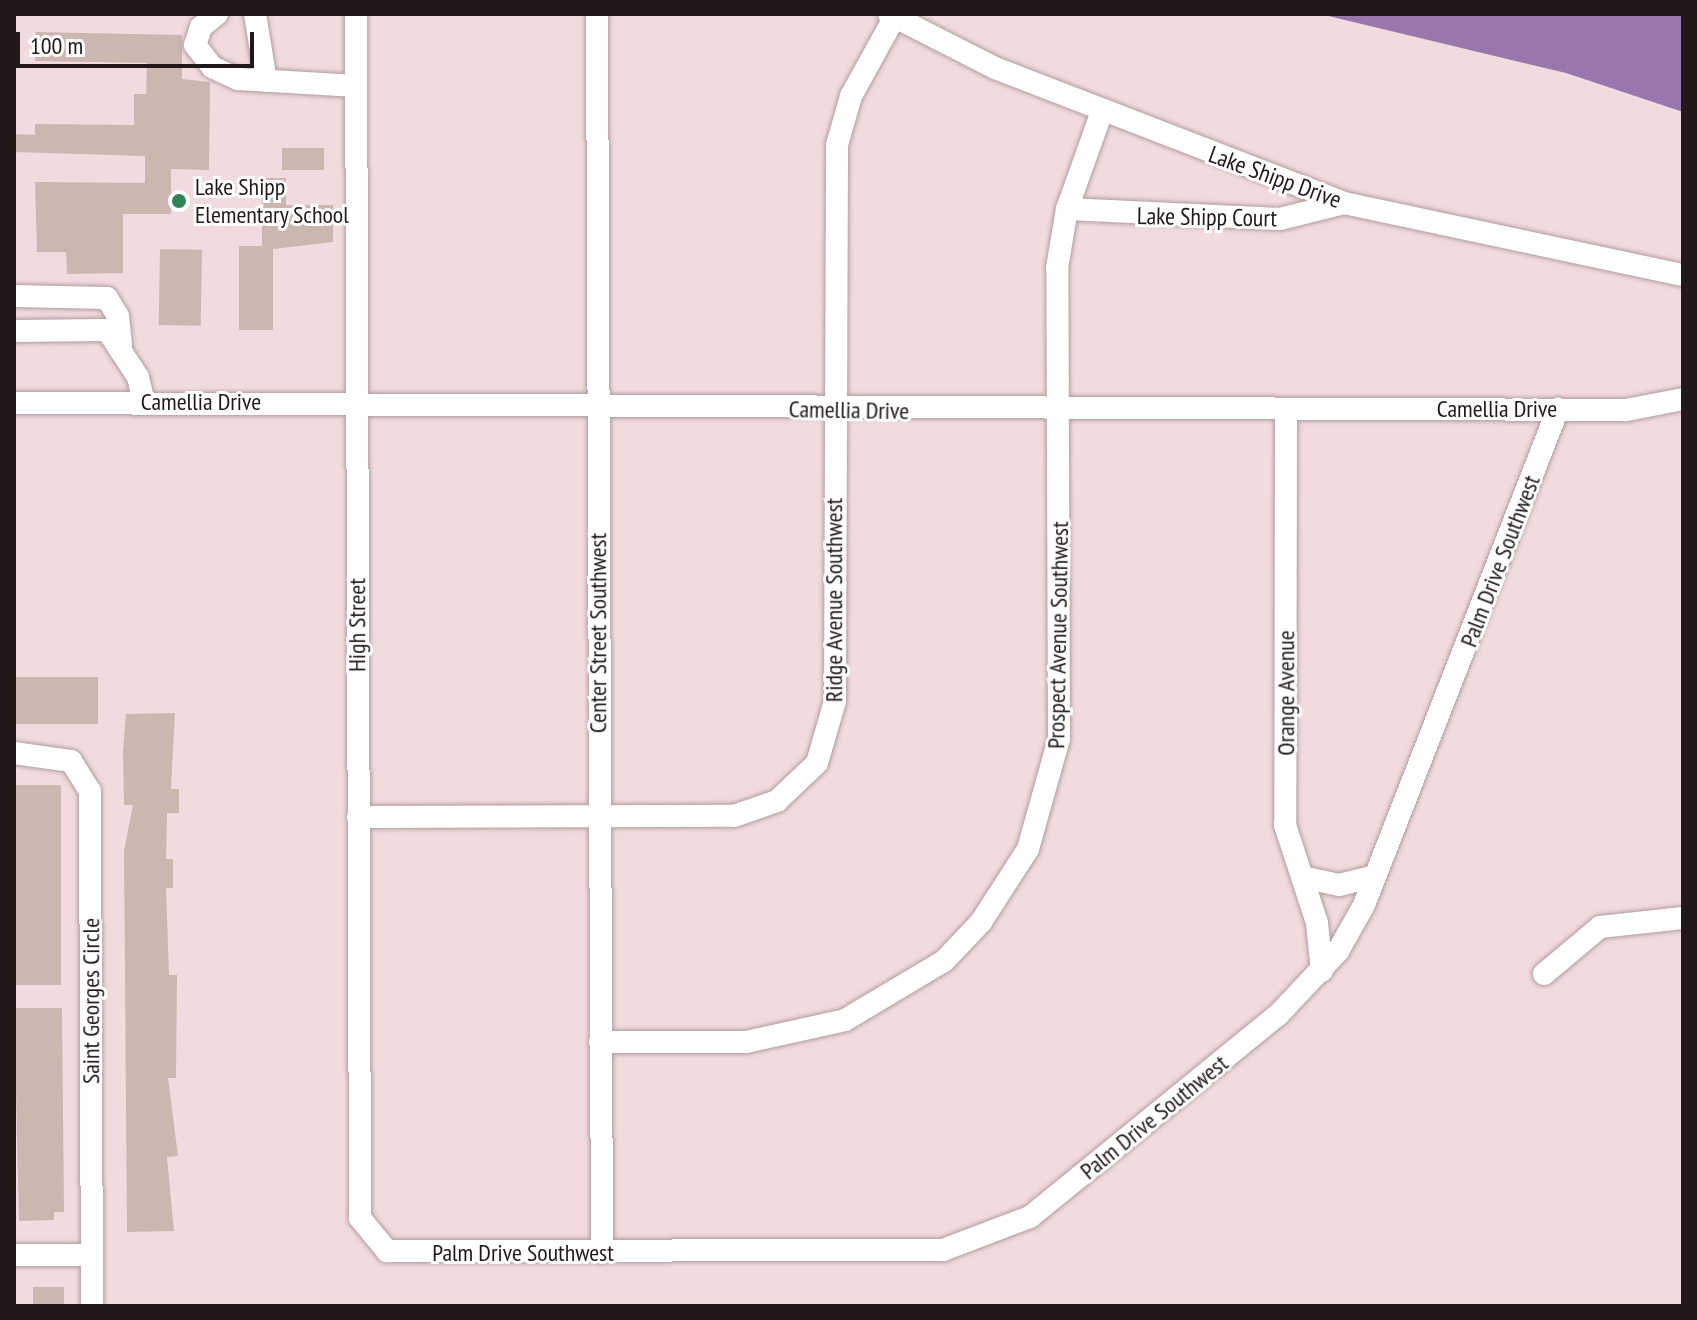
<!DOCTYPE html>
<style>
body{margin:0}
#map{position:relative;width:1697px;height:1320px;overflow:hidden;background:#f2dbde;font-family:"PT Sans Narrow",sans-serif}
div>[style]{position:absolute}
[style*='--x']{left:calc(var(--x)*1px);top:calc(var(--y)*1px);width:calc(var(--w)*1px);rotate:calc(var(--a)*1deg)}
.water>*{inset:0;background:#9877ac}
.building>*{inset:0;background:#cbb6b0;transform-origin:0 0}
.roads{filter:drop-shadow(0 0 2px #b19c9e) drop-shadow(0 0 2px #b19c9e)}
.minor>*{height:22px;margin:-11px;padding:0 11px;transform-origin:11px;border-radius:11px;background:#fff}
.dots>*{width:22px;height:22px;translate:-50% -50%;box-sizing:border-box;border:4px solid #fff;border-radius:50%}
span{translate:-50% -50%;white-space:nowrap;text-align:center;line-height:1.15;-webkit-text-stroke:6px #fff;paint-order:stroke}
.street-label{font-size:24px;color:#201819}
.poi-label{font-size:24px;color:#201819}
.left{translate:0 -50%;text-align:left}
.frame{position:absolute;inset:0;border:16px solid #201819;pointer-events:none}
.scale{position:absolute;left:16px;top:32px;width:238px;height:36px;box-sizing:border-box;border:4px solid #201819;border-top:0;padding-left:10px;font-size:24px;line-height:28px;white-space:nowrap;color:#201819;-webkit-text-stroke:6px #fff;paint-order:stroke}
</style>
<div id="map">
<div class="water">
<div style="clip-path:polygon(1320px 14px,1683px 14px,1683px 112px,1566px 73px)"></div>
</div>
<div class="building">
<div style="clip-path:polygon(36px 32px,182px 35px,182px 79px,210px 82px,209px 170px,171px 169px,171px 214px,123px 214px,123px 273px,67px 274px,66px 252px,37px 252px,35px 182px,145px 183px,145px 156px,14px 152px,14px 134px,35px 135px,35px 124px,134px 125px,134px 94px,146px 94px,147px 63px,35px 61px)"></div>
<div style="left:324px;top:148px;width:22px;height:42px;rotate:90deg"></div>
<div style="clip-path:polygon(262px 178px,286px 178px,286px 205px,333px 205px,333px 242px,273px 249px,273px 330px,239px 330px,239px 246px,262px 246px)"></div>
<div style="left:160px;top:249px;width:42px;height:76px;rotate:1deg"></div>
<div style="left:98px;top:677px;width:47px;height:84px;rotate:90deg"></div>
<div style="clip-path:polygon(175px 713px,171px 789px,179px 789px,179px 813px,167px 813px,166px 859px,173px 859px,173px 888px,166px 888px,169px 975px,177px 975px,176px 1078px,168px 1078px,178px 1156px,167px 1157px,174px 1231px,127px 1232px,124px 851px,133px 805px,124px 805px,123px 750px,126px 714px)"></div>
<div style="left:14px;top:785px;width:47px;height:200px"></div>
<div style="clip-path:polygon(14px 1008px,62px 1008px,64px 1212px,54px 1212px,54px 1220px,19px 1221px)"></div>
<div style="left:33px;top:1287px;width:31px;height:19px"></div>
</div>
<div class="roads">
<div class="minor">
<div style="--x:217;--y:14;--w:21;--a:141"></div>
<div style="--x:201;--y:27;--w:19;--a:108"></div>
<div style="--x:195;--y:45;--w:28;--a:52"></div>
<div style="--x:212;--y:67;--w:29;--a:25"></div>
<div style="--x:238;--y:79;--w:118;--a:3.4"></div>
<div style="--x:255;--y:14;--w:68;--a:80.7"></div>
<div style="--x:356;--y:14;--w:1204;--a:89.81"></div>
<div style="--x:360;--y:1218;--w:43;--a:50.7"></div>
<div style="--x:387;--y:1251;--w:556;--a:-0.1"></div>
<div style="--x:943;--y:1250;--w:93;--a:-20.8"></div>
<div style="--x:1030;--y:1217;--w:320;--a:-39.2"></div>
<div style="--x:1278;--y:1015;--w:88;--a:-46.8"></div>
<div style="--x:1338;--y:951;--w:53;--a:-60.5"></div>
<div style="--x:1364;--y:905;--w:533;--a:-68.64"></div>
<div style="--x:597;--y:14;--w:1238;--a:89.77"></div>
<div style="--x:889;--y:14;--w:119;--a:27"></div>
<div style="--x:995;--y:68;--w:374;--a:21.1"></div>
<div style="--x:1344;--y:203;--w:347;--a:12"></div>
<div style="--x:1067;--y:209;--w:213;--a:2.7"></div>
<div style="--x:1280;--y:219;--w:66;--a:-14"></div>
<div style="--x:14;--y:296;--w:93;--a:1.2"></div>
<div style="--x:107;--y:298;--w:21;--a:59"></div>
<div style="--x:118;--y:316;--w:29;--a:84"></div>
<div style="--x:14;--y:331;--w:93;--a:-0.6"></div>
<div style="--x:107;--y:330;--w:56;--a:56.6"></div>
<div style="--x:138;--y:377;--w:26;--a:77"></div>
<div style="--x:14;--y:403;--w:1612;--a:0.25"></div>
<div style="--x:1626;--y:410;--w:58;--a:-10.9"></div>
<div style="--x:1286;--y:409;--w:416;--a:90.1"></div>
<div style="--x:1285;--y:825;--w:103;--a:71.9"></div>
<div style="--x:1317;--y:923;--w:48;--a:84.1"></div>
<div style="--x:14;--y:753;--w:58;--a:8"></div>
<div style="--x:71;--y:761;--w:36;--a:58"></div>
<div style="--x:90;--y:791;--w:515;--a:89.78"></div>
<div style="--x:358;--y:817;--w:376;--a:-0.2"></div>
<div style="--x:734;--y:816;--w:46;--a:-19.2"></div>
<div style="--x:777;--y:801;--w:55;--a:-43.5"></div>
<div style="--x:817;--y:763;--w:65;--a:-73.8"></div>
<div style="--x:835;--y:701;--w:556;--a:-89.79"></div>
<div style="--x:837;--y:145;--w:51;--a:-74.1"></div>
<div style="--x:851;--y:96;--w:89;--a:-61.1"></div>
<div style="--x:1302;--y:877;--w:38;--a:12"></div>
<div style="--x:1339;--y:885;--w:37;--a:-14"></div>
<div style="--x:1544;--y:974;--w:73;--a:-40"></div>
<div style="--x:1600;--y:927;--w:83;--a:-6.2"></div>
<div style="--x:600;--y:1042;--w:146;--a:0"></div>
<div style="--x:746;--y:1042;--w:101;--a:-12.5"></div>
<div style="--x:845;--y:1020;--w:115;--a:-30.8"></div>
<div style="--x:944;--y:961;--w:54;--a:-46.5"></div>
<div style="--x:981;--y:922;--w:87;--a:-57.2"></div>
<div style="--x:1028;--y:849;--w:114;--a:-74.3"></div>
<div style="--x:1059;--y:739;--w:471;--a:-90.2"></div>
<div style="--x:1057;--y:268;--w:60;--a:-80.4"></div>
<div style="--x:1067;--y:209;--w:104;--a:-70.3"></div>
<div style="--x:14;--y:1255;--w:78;--a:0"></div>
</div>
</div>
<div class="dots">
<div style="left:179px;top:201px;background:#318456"></div>
</div>
<div class="street-label">
<span style="left:1275px;top:177px;rotate:20deg">Lake Shipp Drive</span>
<span style="left:1207px;top:217px;rotate:1deg">Lake Shipp Court</span>
<span style="left:201px;top:402px">Camellia Drive</span>
<span style="left:1497px;top:409px">Camellia Drive</span>
<span style="left:849px;top:410px;rotate:1deg">Camellia Drive</span>
<span style="left:1500px;top:561px;rotate:-69deg">Palm Drive Southwest</span>
<span style="left:834px;top:600px;rotate:-90deg">Ridge Avenue Southwest</span>
<span style="left:357px;top:625px;rotate:-90deg">High Street</span>
<span style="left:598px;top:633px;rotate:-90deg">Center Street Southwest</span>
<span style="left:1058px;top:635px;rotate:-89deg">Prospect Avenue Southwest</span>
<span style="left:1286px;top:693px;rotate:-90deg">Orange Avenue</span>
<span style="left:91px;top:1001px;rotate:-90deg">Saint Georges Circle</span>
<span style="left:1154px;top:1117px;rotate:-39deg">Palm Drive Southwest</span>
<span style="left:523px;top:1253px">Palm Drive Southwest</span>
</div>
<div class="poi-label">
<span class="left" style="left:195px;top:201px">Lake Shipp<br>Elementary School</span>
</div>
<div class="frame"></div>
<div class="scale">100 m</div>
</div>
